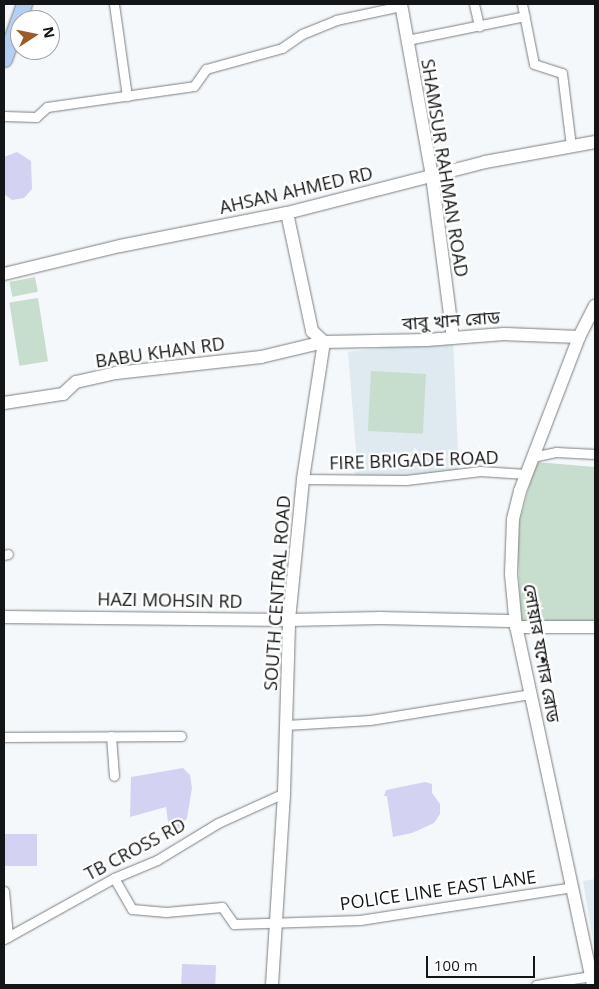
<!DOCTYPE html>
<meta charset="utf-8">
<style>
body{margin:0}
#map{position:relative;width:599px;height:989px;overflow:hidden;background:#f4f8fa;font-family:"Open Sans","Noto Sans Bengali",sans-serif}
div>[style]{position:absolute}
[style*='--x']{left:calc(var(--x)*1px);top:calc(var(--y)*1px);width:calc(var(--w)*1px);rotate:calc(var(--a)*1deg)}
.built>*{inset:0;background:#deeaef}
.green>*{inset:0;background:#c7ddcd;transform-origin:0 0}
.water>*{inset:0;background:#d3d2f2;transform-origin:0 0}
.roads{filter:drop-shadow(0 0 1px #7c7f81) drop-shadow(0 0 1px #7c7f81)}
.street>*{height:9px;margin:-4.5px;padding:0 4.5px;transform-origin:4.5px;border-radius:4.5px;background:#fff}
.secondary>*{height:12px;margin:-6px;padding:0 6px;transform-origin:6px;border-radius:6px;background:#fff}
.highway>*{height:15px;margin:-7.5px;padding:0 7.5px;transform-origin:7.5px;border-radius:7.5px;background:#b3cff3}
span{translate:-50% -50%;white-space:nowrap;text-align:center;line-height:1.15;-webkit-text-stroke:4.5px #fff;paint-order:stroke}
.street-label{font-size:18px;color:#141516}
.frame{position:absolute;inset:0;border:5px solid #141516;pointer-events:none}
.north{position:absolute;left:10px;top:10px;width:50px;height:50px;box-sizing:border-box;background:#fff;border:1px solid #a1a1a2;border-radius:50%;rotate:79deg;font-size:14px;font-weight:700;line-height:20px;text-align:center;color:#141516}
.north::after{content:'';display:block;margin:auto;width:18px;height:22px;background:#9c5b27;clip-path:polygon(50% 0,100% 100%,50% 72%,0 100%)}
.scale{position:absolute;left:426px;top:956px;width:109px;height:22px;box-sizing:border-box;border:2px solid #141516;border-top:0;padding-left:6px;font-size:15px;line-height:18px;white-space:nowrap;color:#141516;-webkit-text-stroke:4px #fff;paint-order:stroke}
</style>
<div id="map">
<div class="built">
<div style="clip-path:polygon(453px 338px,459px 473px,355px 479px,356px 451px,348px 352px)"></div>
<div style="clip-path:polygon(595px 879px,595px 952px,583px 881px)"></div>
</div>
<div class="green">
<div style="left:35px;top:277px;width:15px;height:26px;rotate:79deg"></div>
<div style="left:38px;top:298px;width:64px;height:29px;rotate:81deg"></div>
<div style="left:371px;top:371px;width:55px;height:60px;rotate:3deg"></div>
<div style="clip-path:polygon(536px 462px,595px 467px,595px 625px,521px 621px,517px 531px)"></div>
</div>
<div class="water">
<div style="clip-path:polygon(17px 152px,31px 161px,32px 189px,24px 198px,12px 200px,4px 194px,4px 157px)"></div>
<div style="clip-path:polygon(183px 768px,190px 775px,192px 788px,187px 818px,179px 829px,169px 829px,166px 807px,130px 817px,131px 777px)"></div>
<div style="clip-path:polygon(425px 782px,432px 784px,432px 793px,440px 804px,440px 814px,434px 823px,412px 833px,393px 837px,387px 796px,384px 796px,386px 790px)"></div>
<div style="left:4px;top:834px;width:33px;height:32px"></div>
<div style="left:182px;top:964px;width:34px;height:21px;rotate:2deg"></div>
</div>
<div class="roads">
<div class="street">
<div style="--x:114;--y:4;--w:93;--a:82"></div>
<div style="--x:474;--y:4;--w:23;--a:77"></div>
<div style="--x:522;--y:4;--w:61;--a:78.7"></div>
<div style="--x:534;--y:64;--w:29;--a:18"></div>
<div style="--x:562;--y:73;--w:74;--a:83"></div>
<div style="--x:407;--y:40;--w:120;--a:-11.5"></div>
<div style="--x:4;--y:116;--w:32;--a:2"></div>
<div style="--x:36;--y:117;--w:15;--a:-42"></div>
<div style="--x:47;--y:107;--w:148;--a:-8.1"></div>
<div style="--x:194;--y:86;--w:21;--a:-55"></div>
<div style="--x:206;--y:69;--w:79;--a:-15.4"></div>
<div style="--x:282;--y:48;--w:24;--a:-35"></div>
<div style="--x:302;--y:34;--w:37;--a:-22"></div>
<div style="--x:336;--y:20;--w:66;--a:-12.2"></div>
<div style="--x:532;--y:457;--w:25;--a:-12"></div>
<div style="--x:556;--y:452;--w:39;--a:3"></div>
<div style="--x:303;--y:479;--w:103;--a:0.6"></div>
<div style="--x:406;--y:480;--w:75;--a:-6.9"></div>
<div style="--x:480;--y:471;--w:46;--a:3.7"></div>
<div style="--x:4;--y:555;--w:4;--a:-14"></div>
<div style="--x:286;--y:725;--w:84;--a:-3.4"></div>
<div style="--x:370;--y:720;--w:162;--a:-9.2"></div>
<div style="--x:111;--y:736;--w:40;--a:85.7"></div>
<div style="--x:4;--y:737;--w:177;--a:-0.3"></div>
<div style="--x:114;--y:878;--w:36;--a:60"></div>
<div style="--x:132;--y:909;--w:34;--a:5"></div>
<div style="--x:166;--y:912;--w:56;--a:-5.1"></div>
<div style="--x:222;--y:907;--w:21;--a:55"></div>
<div style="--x:234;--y:924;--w:126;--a:-1.8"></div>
<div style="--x:360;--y:920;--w:215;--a:-8.8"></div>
<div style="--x:4;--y:891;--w:46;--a:85"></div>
<div style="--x:4;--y:939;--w:126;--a:-29"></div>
<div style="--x:114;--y:878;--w:47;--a:-22.7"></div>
<div style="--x:157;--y:860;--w:71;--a:-31.2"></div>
<div style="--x:218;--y:823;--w:72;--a:-24.4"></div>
<div style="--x:536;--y:985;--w:56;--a:-9.3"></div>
</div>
<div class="secondary">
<div style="--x:401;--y:4;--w:175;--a:79.8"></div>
<div style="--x:432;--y:176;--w:163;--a:82.6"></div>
<div style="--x:287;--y:213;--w:121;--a:78"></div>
<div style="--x:312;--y:331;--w:16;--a:43"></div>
<div style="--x:4;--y:274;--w:119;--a:-13.6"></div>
<div style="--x:120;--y:246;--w:170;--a:-11.2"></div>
<div style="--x:287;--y:213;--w:204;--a:-14.4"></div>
<div style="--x:485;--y:162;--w:112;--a:-10.3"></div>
<div style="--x:4;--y:403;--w:60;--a:-8.7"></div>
<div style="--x:63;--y:394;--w:18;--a:-43"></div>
<div style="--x:76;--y:382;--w:41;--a:-12.7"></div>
<div style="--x:116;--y:373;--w:146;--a:-6.3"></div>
<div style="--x:261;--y:357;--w:65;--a:-13.4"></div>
<div style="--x:324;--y:342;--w:103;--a:-1.1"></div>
<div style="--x:427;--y:340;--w:77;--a:-4.5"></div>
<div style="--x:504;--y:334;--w:75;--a:2.3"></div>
<div style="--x:4;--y:617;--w:285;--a:0.6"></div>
<div style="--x:289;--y:620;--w:91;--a:-1.3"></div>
<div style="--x:380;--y:618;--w:135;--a:1.3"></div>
<div style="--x:516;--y:627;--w:79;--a:0"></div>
<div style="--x:272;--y:985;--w:192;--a:-86.4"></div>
<div style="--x:284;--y:793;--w:173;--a:-88.3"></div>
<div style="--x:289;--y:620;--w:142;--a:-84.3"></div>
<div style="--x:303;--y:479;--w:139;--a:-81.3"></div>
<div style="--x:593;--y:985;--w:366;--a:-102.1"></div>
<div style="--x:516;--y:627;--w:53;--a:-95.4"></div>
<div style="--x:511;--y:574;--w:55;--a:-87.9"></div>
<div style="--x:513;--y:519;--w:29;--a:-76"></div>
<div style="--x:520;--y:491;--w:165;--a:-69"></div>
<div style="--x:579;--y:337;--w:35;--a:-63"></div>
</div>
<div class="highway">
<div style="--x:4;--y:59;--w:59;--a:-70"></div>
</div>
</div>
<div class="street-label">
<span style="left:445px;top:168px;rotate:81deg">SHAMSUR RAHMAN ROAD</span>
<span style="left:296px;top:190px;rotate:-13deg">AHSAN AHMED RD</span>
<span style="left:451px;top:320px;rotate:-4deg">বাবু খান রোড</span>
<span style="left:160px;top:352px;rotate:-8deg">BABU KHAN RD</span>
<span style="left:414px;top:460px;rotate:-2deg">FIRE BRIGADE ROAD</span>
<span style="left:277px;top:593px;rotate:-86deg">SOUTH CENTRAL ROAD</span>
<span style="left:170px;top:600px;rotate:1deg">HAZI MOHSIN RD</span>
<span style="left:542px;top:653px;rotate:80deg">লোয়ার যশোর রোড</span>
<span style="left:135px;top:849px;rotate:-28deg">TB CROSS RD</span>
<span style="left:438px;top:890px;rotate:-8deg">POLICE LINE EAST LANE</span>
</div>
<div class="frame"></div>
<div class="north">N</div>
<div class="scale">100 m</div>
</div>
